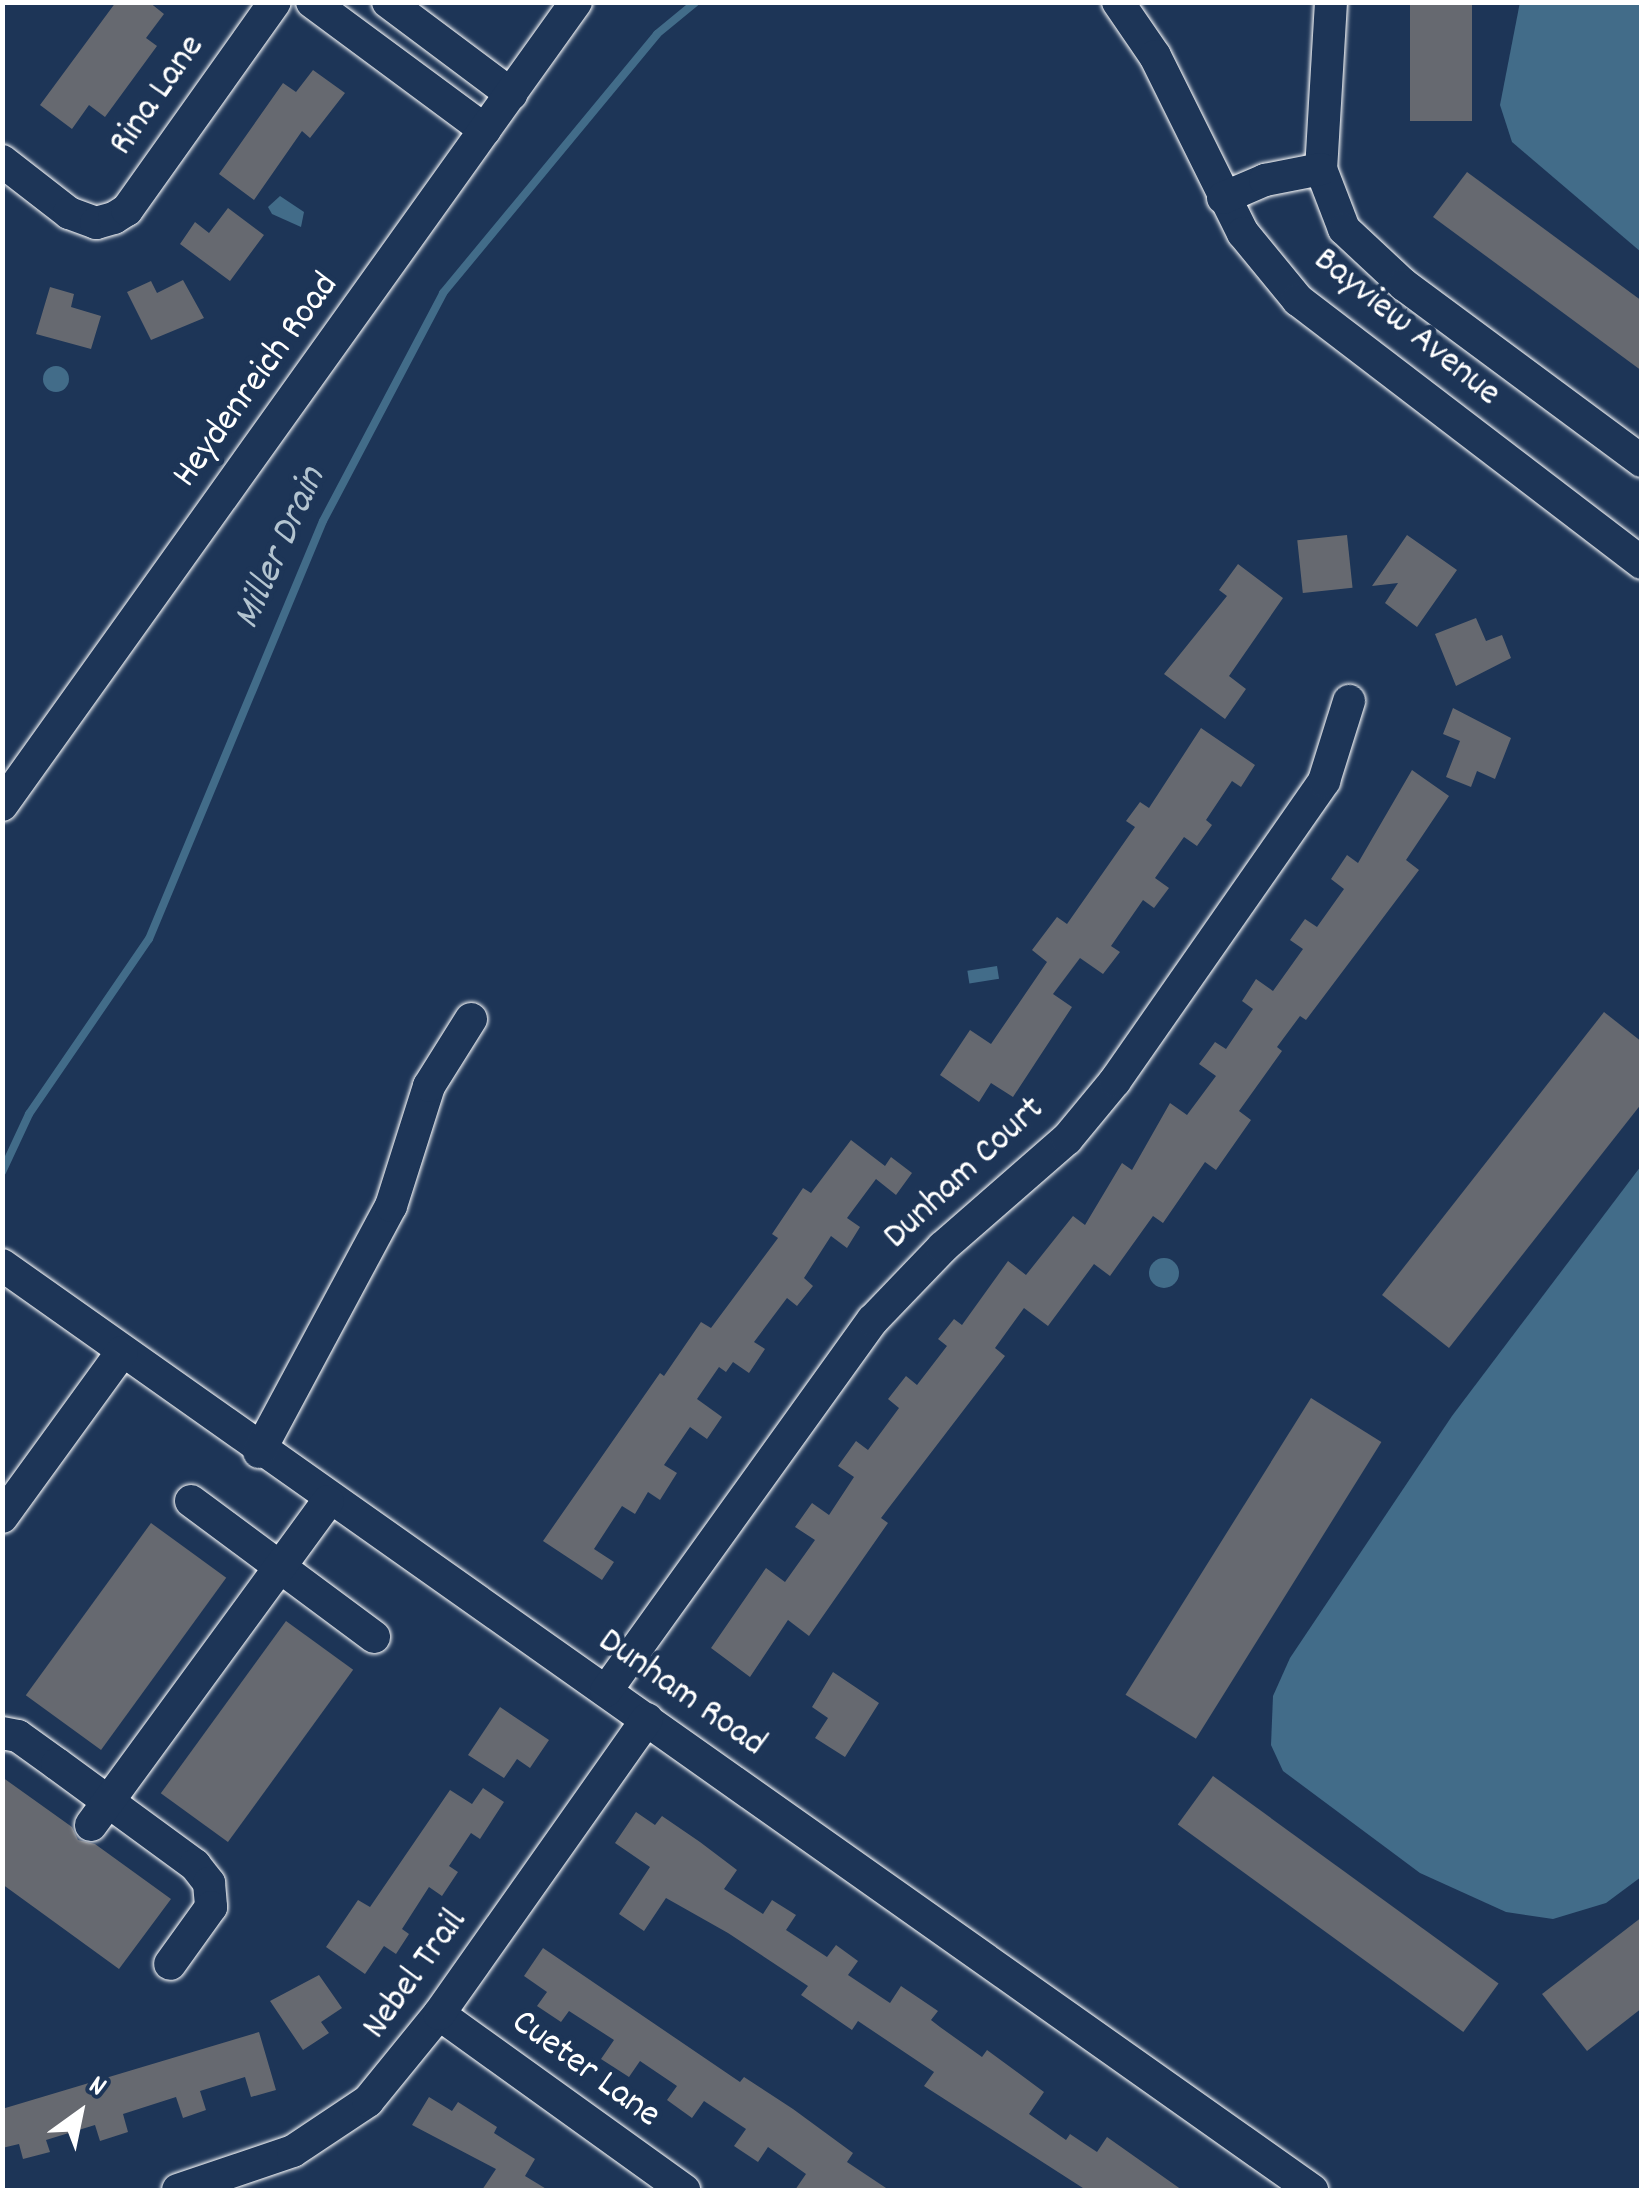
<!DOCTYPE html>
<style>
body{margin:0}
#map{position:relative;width:1644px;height:2193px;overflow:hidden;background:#1d3557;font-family:Dekko,sans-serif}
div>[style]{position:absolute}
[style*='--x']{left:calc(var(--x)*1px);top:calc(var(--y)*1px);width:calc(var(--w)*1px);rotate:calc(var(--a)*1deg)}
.water>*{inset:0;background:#426c89;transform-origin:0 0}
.round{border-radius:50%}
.stream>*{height:8px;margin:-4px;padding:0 4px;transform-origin:4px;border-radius:4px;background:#426c89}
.building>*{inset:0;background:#666970;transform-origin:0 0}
.path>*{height:5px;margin-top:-2.5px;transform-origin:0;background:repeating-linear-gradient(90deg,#fff 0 2.5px,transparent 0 10.5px)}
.roads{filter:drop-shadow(0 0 2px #fff) drop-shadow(0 0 2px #fff)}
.minor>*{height:32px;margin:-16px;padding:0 16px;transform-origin:16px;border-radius:16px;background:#1d3557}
span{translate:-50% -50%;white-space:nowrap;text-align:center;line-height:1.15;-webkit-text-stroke:10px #1d3557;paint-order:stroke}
.street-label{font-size:38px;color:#fff}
.water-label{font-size:40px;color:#b3c4d0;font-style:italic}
.frame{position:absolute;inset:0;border:5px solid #fff;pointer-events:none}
.north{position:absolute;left:30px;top:2063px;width:100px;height:100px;-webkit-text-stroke:8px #1d3557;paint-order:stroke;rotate:33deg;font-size:28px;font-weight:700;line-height:40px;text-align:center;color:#fff}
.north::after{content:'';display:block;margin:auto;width:35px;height:45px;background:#fff;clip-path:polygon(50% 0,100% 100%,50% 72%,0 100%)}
</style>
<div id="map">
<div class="water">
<div style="clip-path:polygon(1520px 2px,1641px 3px,1641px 252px,1512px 142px,1500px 105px)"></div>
<div style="clip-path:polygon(280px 196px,304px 212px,301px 227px,272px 214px,268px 207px)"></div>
<div class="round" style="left:43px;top:366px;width:26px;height:26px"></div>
<div style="left:997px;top:966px;width:13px;height:30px;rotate:81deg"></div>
<div style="clip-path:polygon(1641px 1166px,1641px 1877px,1606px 1903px,1553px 1919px,1506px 1912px,1420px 1873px,1283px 1771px,1271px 1745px,1273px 1696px,1290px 1658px,1452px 1416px)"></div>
<div class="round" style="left:1149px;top:1258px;width:30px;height:30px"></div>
</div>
<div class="stream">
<div style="--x:2;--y:1172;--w:64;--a:-65"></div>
<div style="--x:29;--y:1114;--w:212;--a:-55.6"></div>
<div style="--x:149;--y:939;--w:453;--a:-67.4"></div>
<div style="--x:323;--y:521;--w:258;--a:-62.2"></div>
<div style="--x:443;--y:293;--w:336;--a:-50.4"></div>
<div style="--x:657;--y:34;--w:50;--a:-39.4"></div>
</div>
<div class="building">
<div style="clip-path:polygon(116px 2px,149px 2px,164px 14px,146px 38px,157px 46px,105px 117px,89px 105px,72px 129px,40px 105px)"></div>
<div style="left:1410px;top:2px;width:62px;height:119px"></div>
<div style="clip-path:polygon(313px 70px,345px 93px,310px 138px,302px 131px,254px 200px,219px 174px,283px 83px,296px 92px)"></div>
<div style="clip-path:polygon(1467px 172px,1642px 301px,1642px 371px,1433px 217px)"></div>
<div style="clip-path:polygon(228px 208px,264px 235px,230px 281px,180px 244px,195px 222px,209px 233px)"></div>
<div style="clip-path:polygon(183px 280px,204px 318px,151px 340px,127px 292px,151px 281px,157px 293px)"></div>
<div style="clip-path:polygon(50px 287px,74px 294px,71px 307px,101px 316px,91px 349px,36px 334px)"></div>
<div style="left:1347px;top:535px;width:53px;height:50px;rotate:84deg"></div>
<div style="clip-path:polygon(1407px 535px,1457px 570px,1417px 627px,1385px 603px,1398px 583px,1372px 586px)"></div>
<div style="clip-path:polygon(1238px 564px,1283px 598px,1229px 676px,1246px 689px,1225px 719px,1164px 674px,1227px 596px,1219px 590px)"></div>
<div style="clip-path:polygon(1476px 618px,1486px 641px,1502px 635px,1511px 658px,1456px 686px,1435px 634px)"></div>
<div style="clip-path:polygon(1453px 708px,1511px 738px,1495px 779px,1477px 771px,1471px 787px,1446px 777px,1460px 741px,1443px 734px)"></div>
<div style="clip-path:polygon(1201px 728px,1255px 765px,1241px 787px,1232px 781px,1206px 820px,1212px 825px,1197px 846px,1184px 837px,1155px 878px,1169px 888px,1154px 908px,1143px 900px,1111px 946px,1120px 952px,1103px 974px,1080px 958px,1053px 994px,1072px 1007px,1013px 1097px,991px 1083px,979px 1102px,940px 1075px,970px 1030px,991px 1044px,1047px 962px,1032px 950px,1057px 917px,1067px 924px,1135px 827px,1126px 821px,1140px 802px,1149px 808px)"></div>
<div style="clip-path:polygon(1412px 770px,1449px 796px,1406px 860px,1419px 870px,1306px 1020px,1300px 1016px,1277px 1047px,1282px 1051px,1239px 1111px,1251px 1120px,1216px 1170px,1205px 1162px,1163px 1223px,1153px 1216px,1110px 1276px,1094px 1264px,1048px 1326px,1024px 1308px,995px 1348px,1005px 1356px,881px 1518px,888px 1523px,809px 1636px,788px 1620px,750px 1677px,711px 1648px,766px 1568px,785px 1582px,815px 1540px,795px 1527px,812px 1503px,829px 1515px,854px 1477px,838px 1466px,856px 1441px,868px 1450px,899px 1408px,888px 1399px,906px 1376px,917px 1385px,947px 1346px,938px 1339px,954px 1319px,962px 1325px,1008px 1261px,1026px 1275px,1073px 1216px,1085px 1225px,1122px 1163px,1132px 1170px,1170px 1103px,1187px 1115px,1216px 1076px,1199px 1064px,1215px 1042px,1226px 1049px,1253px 1009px,1242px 1001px,1256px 979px,1273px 991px,1303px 949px,1290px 940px,1305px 919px,1317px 927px,1344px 889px,1331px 879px,1347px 855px,1358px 863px)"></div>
<div style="clip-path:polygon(1604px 1012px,1642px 1042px,1642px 1103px,1449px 1348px,1382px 1295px)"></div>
<div style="clip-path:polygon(851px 1140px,885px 1166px,891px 1157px,912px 1173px,896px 1195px,876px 1179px,847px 1218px,860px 1227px,847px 1248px,831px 1236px,804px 1278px,813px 1286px,797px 1306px,787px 1298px,754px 1342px,765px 1349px,749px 1373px,733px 1362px,726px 1372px,719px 1367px,697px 1399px,722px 1417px,707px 1439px,690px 1427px,664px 1465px,677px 1473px,660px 1500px,648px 1492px,635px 1514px,622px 1506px,594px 1549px,614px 1562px,602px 1580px,543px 1541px,660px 1373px,664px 1376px,701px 1322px,711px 1328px,778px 1238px,772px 1234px,803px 1188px,811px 1193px)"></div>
<div style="left:1311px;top:1398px;width:83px;height:350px;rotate:32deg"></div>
<div style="left:151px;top:1523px;width:93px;height:213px;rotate:36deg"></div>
<div style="left:286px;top:1621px;width:83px;height:213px;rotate:36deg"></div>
<div style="clip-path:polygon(833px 1672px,879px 1703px,845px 1757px,815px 1738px,828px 1718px,812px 1707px)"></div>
<div style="clip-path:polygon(500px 1707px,549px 1740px,530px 1768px,517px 1759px,504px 1778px,468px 1755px)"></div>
<div style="left:1213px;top:1776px;width:353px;height:60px;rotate:36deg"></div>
<div style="clip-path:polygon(2px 1777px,72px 1827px,78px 1840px,95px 1844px,171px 1899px,119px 1969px,2px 1884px)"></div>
<div style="clip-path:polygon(483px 1788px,504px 1802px,480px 1839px,471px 1833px,449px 1866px,458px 1872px,442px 1896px,429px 1887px,402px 1929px,409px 1934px,396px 1954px,384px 1946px,365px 1974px,326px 1947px,358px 1900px,370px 1907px,450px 1790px,472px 1804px)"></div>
<div style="clip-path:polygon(636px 1812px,655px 1825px,662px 1816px,700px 1842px,737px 1870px,724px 1889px,763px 1914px,772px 1900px,796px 1915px,786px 1930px,827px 1957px,836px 1945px,858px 1961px,848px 1975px,890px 2003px,901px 1986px,938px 2011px,931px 2020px,940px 2027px,982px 2057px,987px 2050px,1044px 2092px,1029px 2114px,1066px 2140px,1070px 2134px,1097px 2152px,1107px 2137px,1182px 2190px,1086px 2190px,924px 2086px,934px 2072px,858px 2021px,852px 2030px,801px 1995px,808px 1986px,728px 1933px,666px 1898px,644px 1931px,619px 1914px,650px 1867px,615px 1843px)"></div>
<div style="clip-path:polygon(1642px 1917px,1642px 2008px,1587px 2051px,1542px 1994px)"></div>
<div style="clip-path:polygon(543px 1948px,740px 2082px,744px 2077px,793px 2109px,853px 2153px,847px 2162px,889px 2190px,795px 2190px,806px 2174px,768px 2147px,758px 2162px,734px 2146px,746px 2129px,704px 2101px,692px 2118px,667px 2100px,677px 2086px,640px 2061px,629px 2077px,601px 2059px,614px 2040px,569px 2011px,561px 2022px,537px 2006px,547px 1992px,524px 1976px)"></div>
<div style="clip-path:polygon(319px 1975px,342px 2008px,321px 2022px,329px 2033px,303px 2050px,270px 2001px)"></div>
<div style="clip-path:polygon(259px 2032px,276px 2090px,251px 2097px,245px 2077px,200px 2091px,206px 2110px,183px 2118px,176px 2097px,123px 2114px,128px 2132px,100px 2141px,95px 2125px,46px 2140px,50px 2152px,23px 2159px,19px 2144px,2px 2148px,2px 2109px)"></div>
<div style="clip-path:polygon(429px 2097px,452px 2111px,458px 2102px,497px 2127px,494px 2133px,535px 2159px,525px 2176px,548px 2190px,482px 2190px,496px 2169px,412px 2125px)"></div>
</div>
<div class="path">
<div style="--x:1568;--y:2190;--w:8;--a:-76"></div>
</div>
<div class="roads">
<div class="minor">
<div style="--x:312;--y:2;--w:215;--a:36.5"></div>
<div style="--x:388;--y:2;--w:154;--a:36.8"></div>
<div style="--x:1118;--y:2;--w:65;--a:55.6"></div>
<div style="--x:1155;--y:56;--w:198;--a:63.6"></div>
<div style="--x:1243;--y:233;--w:87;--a:50.6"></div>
<div style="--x:1298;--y:300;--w:433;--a:37.4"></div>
<div style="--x:1331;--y:2;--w:167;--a:93.4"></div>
<div style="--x:1321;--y:169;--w:64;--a:69"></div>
<div style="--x:1344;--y:229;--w:82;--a:43"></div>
<div style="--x:1404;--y:285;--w:296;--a:36.5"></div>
<div style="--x:2;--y:161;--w:85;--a:37.8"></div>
<div style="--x:69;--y:213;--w:29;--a:20"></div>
<div style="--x:96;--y:223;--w:19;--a:-16"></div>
<div style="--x:114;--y:218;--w:15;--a:-32"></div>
<div style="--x:127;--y:210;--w:255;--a:-54.6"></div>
<div style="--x:1223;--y:198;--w:46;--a:-23.2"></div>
<div style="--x:1265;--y:180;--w:57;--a:-11.1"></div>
<div style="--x:2;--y:805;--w:987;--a:-54.44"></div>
<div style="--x:2;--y:1265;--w:1604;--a:35.23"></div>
<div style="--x:259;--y:1452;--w:279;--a:-61.8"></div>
<div style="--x:391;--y:1206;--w:126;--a:-72.4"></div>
<div style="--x:429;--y:1086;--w:79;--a:-57.9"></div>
<div style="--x:191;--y:1501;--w:228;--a:36.6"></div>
<div style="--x:2;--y:1517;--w:204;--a:-54"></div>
<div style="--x:606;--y:1691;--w:457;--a:-54.3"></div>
<div style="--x:873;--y:1320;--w:101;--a:-46.2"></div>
<div style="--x:943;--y:1247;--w:164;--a:-41.1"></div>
<div style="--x:1067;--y:1139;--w:75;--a:-50.4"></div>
<div style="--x:1115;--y:1081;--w:366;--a:-55.1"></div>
<div style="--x:1324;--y:781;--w:84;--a:-72.6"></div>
<div style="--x:2;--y:1733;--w:16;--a:11"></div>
<div style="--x:18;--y:1736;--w:48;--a:35.7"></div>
<div style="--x:57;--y:1764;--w:171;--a:36.2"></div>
<div style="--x:195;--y:1865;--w:23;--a:52"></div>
<div style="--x:209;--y:1883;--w:24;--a:85"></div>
<div style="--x:211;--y:1907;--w:70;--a:125.7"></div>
<div style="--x:91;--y:1825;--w:401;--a:-53.8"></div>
<div style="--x:439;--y:2014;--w:302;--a:35.7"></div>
<div style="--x:178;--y:2190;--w:121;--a:-18.7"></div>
<div style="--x:293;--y:2151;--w:90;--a:-33.7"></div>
<div style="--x:368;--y:2101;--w:112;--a:-50.8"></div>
<div style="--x:439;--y:2014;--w:361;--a:-54.8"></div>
</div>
</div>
<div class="street-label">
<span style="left:158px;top:96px;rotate:-55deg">Rina Lane</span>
<span style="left:1406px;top:328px;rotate:39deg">Bayview Avenue</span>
<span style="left:257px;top:381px;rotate:-54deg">Heydenreich Road</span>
<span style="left:965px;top:1174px;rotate:-43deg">Dunham Court</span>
<span style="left:681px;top:1694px;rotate:35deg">Dunham Road</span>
<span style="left:416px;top:1975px;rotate:-54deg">Nebel Trail</span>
<span style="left:585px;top:2070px;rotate:36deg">Cueter Lane</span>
</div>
<div class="water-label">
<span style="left:282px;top:549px;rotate:-66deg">Miller Drain</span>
</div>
<div class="frame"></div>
<div class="north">N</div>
</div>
